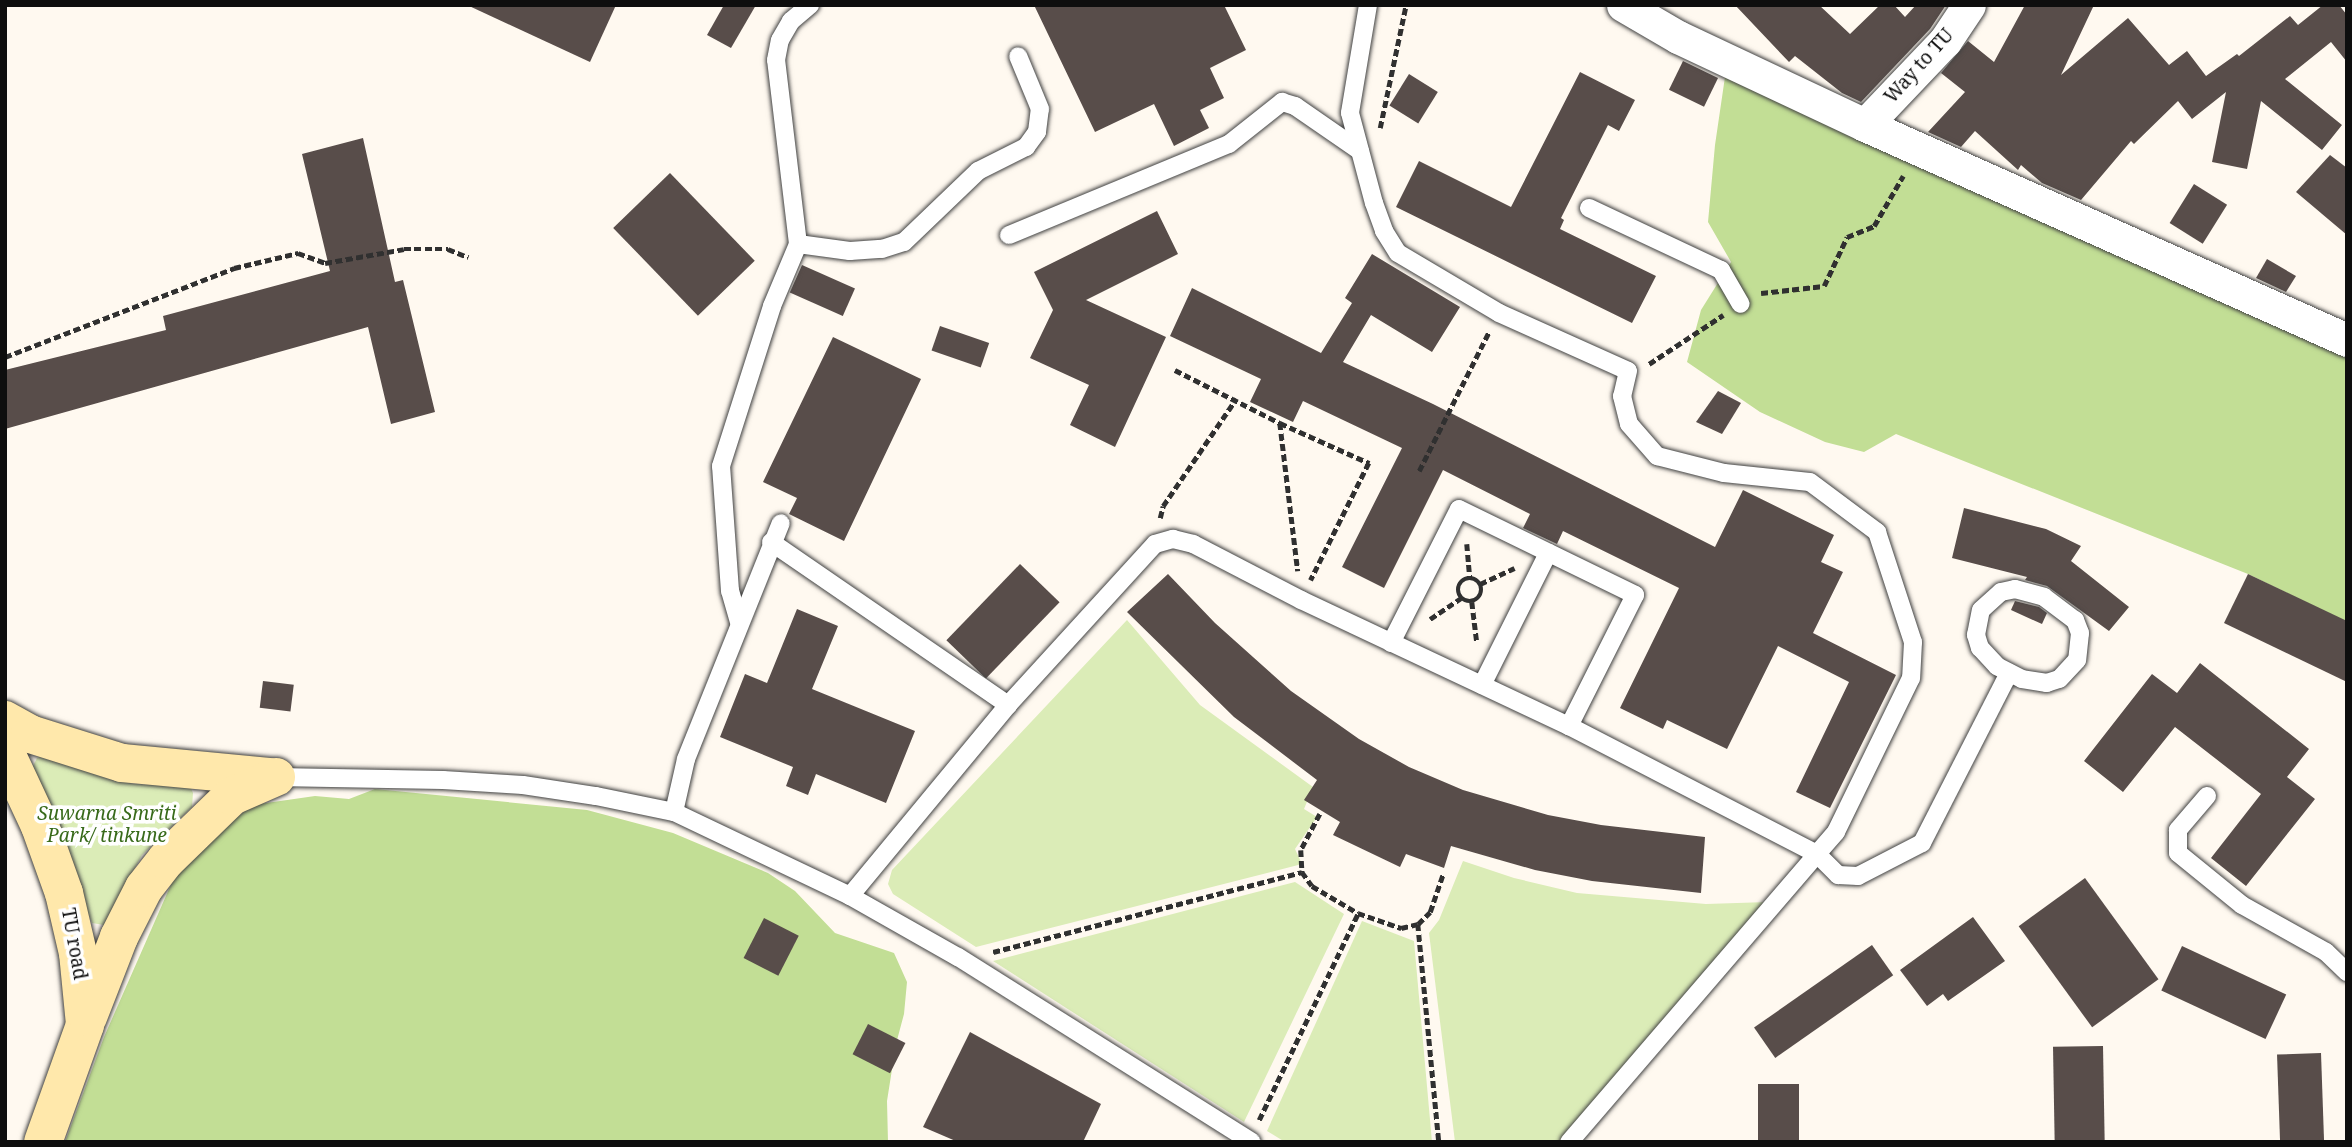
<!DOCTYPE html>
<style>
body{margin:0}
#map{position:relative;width:2352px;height:1147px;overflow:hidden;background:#fff9f0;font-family:"Noto Serif",serif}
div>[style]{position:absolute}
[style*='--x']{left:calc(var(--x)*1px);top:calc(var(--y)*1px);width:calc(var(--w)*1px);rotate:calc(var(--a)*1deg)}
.green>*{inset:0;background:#dbecb7}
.forest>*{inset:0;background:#c2de95}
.building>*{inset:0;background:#584d4a;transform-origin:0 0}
.path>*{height:4.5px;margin-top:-2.25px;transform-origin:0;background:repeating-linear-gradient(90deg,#303030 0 7px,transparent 0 10.5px)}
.path>.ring{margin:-2.25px;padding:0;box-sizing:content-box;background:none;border:4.5px solid #303030;border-radius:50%}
.roads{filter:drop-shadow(0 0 2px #414141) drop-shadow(0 0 2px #414141)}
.lane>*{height:18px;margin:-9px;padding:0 9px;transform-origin:9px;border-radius:9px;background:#fff}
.street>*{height:33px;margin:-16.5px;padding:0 16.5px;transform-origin:16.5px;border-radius:16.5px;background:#fff}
.secondary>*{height:38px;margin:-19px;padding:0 19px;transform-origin:19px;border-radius:19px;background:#ffe8ab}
span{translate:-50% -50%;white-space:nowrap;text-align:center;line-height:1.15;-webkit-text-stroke:7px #fff;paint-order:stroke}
.street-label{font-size:19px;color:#0e0e0e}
.park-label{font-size:19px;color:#386a1a;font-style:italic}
.frame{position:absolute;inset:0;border:7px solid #0e0e0e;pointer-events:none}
</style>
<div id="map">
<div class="green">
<div style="clip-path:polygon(1127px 620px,1200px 705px,1313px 787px,1304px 809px,1317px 817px,1295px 849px,1302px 864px,976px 947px,893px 894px,888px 884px,892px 870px)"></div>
<div style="clip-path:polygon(43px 756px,102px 776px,134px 784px,190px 786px,193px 793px,192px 807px,142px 855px,104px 925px,92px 923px,30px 772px,37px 758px)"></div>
<div style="clip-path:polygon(1463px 861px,1514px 878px,1577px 893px,1706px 904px,1768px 902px,1573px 1142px,1455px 1142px,1429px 933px,1439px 920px)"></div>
<div style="clip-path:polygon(1295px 882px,1344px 914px,1244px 1122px,993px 961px)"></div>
<div style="clip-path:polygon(1362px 921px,1414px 941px,1432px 1142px,1285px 1142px,1267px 1131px)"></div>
</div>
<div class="forest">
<div style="clip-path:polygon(1726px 70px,2347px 357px,2347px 622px,2248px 574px,1896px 434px,1864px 452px,1825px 442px,1760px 412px,1687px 362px,1701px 310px,1731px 262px,1708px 222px,1715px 145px)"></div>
<div style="clip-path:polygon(375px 789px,587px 810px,673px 833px,768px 873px,795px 891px,835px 933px,894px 953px,907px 982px,904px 1014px,896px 1044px,887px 1101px,888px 1142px,65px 1142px,104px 1037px,180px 864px,252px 805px,315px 796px,349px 799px)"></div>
</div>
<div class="building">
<div style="clip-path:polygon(467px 5px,616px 5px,590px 62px)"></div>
<div style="clip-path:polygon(724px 5px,756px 5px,731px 48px,707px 35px)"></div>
<div style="clip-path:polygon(1034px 5px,1224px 5px,1246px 50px,1210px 68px,1224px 98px,1200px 110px,1209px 128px,1174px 146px,1154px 104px,1095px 132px)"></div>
<div style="clip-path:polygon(1735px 5px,1819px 5px,1850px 34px,1880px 5px,1894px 5px,1905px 17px,1916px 5px,1946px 5px,1930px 29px,1861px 102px,1842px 93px,1795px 56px,1789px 62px)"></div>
<div style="clip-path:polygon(2025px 5px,2094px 5px,2061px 75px,2128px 18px,2169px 65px,2187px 51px,2206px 76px,2237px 54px,2239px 56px,2290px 16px,2298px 25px,2323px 5px,2339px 5px,2347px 15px,2347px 62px,2331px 42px,2285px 79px,2342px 125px,2322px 150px,2261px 101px,2247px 169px,2212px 162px,2226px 92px,2192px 119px,2178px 101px,2134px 144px,2131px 141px,2081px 200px,2042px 183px,2021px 165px,2018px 170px,1975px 131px,1961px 147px,1928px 132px,1965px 92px,1941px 73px,1968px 41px,1994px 62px)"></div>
<div style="left:1683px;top:61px;width:39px;height:32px;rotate:26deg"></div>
<div style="clip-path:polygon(1580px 72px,1635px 100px,1619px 131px,1608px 125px,1561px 218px,1564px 220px,1560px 229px,1656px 276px,1632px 323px,1396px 207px,1419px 161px,1511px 207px)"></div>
<div style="left:1409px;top:74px;width:34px;height:37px;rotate:32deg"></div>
<div style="clip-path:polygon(363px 138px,395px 282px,403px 280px,435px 412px,391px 424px,368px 327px,5px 429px,5px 370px,166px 330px,163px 316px,330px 271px,302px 154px)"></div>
<div style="clip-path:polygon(2330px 155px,2347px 168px,2347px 235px,2296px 192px)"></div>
<div style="left:670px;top:173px;width:122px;height:79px;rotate:46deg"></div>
<div style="left:2194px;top:184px;width:39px;height:46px;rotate:32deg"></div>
<div style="clip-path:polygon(1157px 211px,1178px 254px,1086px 300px,1166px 337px,1115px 447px,1070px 425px,1089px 385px,1030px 358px,1053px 310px,1034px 272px)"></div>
<div style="clip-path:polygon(1372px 254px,1460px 307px,1432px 352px,1371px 315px,1343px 362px,1433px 404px,1715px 547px,1743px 490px,1834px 535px,1821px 562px,1843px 572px,1813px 633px,1896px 675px,1830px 808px,1796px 792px,1849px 682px,1778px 646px,1727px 749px,1667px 720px,1663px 729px,1620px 708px,1679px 588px,1563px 531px,1557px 544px,1523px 528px,1530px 514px,1443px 470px,1384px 588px,1342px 567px,1402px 448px,1303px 401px,1293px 422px,1250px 402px,1261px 379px,1170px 336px,1192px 288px,1321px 353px,1352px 303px,1345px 298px)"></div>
<div style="clip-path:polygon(2267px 259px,2296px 276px,2286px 292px,2256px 278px)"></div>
<div style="left:802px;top:265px;width:58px;height:30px;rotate:24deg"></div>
<div style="left:940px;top:326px;width:52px;height:26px;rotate:19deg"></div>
<div style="clip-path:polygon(833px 337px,921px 379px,844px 541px,789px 514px,797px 498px,763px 482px)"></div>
<div style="clip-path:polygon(1718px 391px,1741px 403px,1722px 434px,1696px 422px)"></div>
<div style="clip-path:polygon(1964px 508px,2046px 529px,2081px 546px,2071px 561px,2129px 607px,2109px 631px,2047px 586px,2025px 580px,2027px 577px,1952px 558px)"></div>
<div style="left:1020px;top:564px;width:55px;height:106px;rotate:44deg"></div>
<div style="clip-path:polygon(1168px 574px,1215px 623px,1291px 691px,1359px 739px,1409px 767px,1463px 790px,1548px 815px,1601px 825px,1705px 837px,1701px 893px,1592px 881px,1535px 870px,1451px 846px,1444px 868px,1406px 854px,1400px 867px,1333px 835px,1340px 822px,1304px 800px,1317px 780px,1234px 717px,1127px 612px)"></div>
<div style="clip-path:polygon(2248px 574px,2347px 621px,2347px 682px,2224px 623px)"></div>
<div style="clip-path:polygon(2015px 601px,2039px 607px,2047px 613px,2042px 624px,2011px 610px)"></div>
<div style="clip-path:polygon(797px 609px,838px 626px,812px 689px,915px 731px,886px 803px,816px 774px,808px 795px,786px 786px,793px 767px,720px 737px,745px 674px,767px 683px)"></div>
<div style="clip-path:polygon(2200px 663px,2309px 749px,2287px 777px,2315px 799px,2246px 886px,2211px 858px,2261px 794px,2175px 727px,2123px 792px,2084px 761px,2152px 674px,2177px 693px)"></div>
<div style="left:263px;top:681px;width:31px;height:27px;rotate:7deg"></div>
<div style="left:2085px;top:878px;width:125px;height:82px;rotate:54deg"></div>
<div style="clip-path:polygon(1973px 917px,2005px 961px,1948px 1001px,1943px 994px,1927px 1006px,1900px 970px)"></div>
<div style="left:764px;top:918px;width:39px;height:45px;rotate:27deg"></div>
<div style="left:1872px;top:945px;width:37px;height:144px;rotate:55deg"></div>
<div style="left:2182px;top:946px;width:115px;height:49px;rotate:25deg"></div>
<div style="left:868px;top:1024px;width:42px;height:34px;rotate:27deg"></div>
<div style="clip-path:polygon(970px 1032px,1101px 1104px,1083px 1142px,958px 1142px,923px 1127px)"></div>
<div style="left:2103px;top:1046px;width:96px;height:50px;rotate:89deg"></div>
<div style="left:2321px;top:1053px;width:89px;height:44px;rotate:88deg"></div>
<div style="left:1758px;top:1084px;width:41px;height:58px"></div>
</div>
<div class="path">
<div style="--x:1380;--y:128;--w:126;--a:-78.1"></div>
<div style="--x:1761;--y:293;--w:63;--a:-6.3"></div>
<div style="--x:1824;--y:286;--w:54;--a:-64.9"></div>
<div style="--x:1847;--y:237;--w:29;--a:-22"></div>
<div style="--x:1874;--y:226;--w:58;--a:-59.9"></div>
<div style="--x:5;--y:357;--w:246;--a:-21.2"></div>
<div style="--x:234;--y:268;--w:66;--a:-13.2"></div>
<div style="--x:298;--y:253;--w:29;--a:20"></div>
<div style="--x:325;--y:263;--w:80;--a:-10"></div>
<div style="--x:404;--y:249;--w:44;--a:0"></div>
<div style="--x:448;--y:249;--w:22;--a:22"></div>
<div style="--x:1649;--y:364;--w:89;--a:-33.5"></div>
<div style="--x:1175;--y:370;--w:118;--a:26.8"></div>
<div style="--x:1280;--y:423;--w:149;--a:83.1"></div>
<div style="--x:1280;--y:423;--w:98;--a:24.2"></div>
<div style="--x:1369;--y:463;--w:131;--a:116.4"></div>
<div style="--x:1419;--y:471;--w:156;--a:-63.3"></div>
<div style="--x:1160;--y:518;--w:12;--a:-76"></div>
<div style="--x:1163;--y:506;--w:130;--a:-55.7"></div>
<div style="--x:1467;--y:544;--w:34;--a:85"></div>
<div class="ring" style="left:1458px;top:578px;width:19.5px;height:19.5px"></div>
<div style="--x:1480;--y:584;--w:38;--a:-25"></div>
<div style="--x:1472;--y:602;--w:41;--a:83"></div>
<div style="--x:1430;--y:619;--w:37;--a:-34"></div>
<div style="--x:1320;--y:814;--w:41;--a:117.8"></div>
<div style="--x:1301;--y:850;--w:22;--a:87"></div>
<div style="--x:1302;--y:872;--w:17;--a:54"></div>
<div style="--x:1312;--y:886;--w:53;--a:30.4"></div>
<div style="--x:1358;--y:913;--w:46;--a:19.2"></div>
<div style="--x:1401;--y:928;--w:17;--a:-13"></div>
<div style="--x:1418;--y:924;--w:17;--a:-45"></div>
<div style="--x:1430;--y:912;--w:40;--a:-71.1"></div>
<div style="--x:1418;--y:924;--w:219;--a:84.5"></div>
<div style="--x:993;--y:952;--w:319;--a:-14.5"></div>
<div style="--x:1259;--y:1120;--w:229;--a:-64.4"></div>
</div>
<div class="roads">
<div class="lane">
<div style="--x:1368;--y:5;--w:109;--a:99.5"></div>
<div style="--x:1350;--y:113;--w:93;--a:75.1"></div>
<div style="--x:1374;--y:203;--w:30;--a:70"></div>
<div style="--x:1384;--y:231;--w:26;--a:58"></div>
<div style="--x:1398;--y:253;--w:117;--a:30.7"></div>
<div style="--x:1499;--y:313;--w:141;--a:24.2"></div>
<div style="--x:1628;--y:371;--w:26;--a:103"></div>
<div style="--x:1622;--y:396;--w:29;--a:76"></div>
<div style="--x:1629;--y:424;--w:43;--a:48.8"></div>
<div style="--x:1657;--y:456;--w:69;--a:14.2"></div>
<div style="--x:1724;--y:473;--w:86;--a:6"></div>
<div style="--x:1810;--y:482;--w:84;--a:36.7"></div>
<div style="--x:1877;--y:532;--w:116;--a:71.9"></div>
<div style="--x:1913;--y:642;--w:36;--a:93"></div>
<div style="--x:1911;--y:678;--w:171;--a:116"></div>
<div style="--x:1836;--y:832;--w:29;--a:131"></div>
<div style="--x:1817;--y:854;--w:30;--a:45"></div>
<div style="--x:1838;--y:875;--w:20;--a:3"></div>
<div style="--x:1858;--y:876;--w:72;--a:-27.3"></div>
<div style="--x:1922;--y:843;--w:191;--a:-62.9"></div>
<div style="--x:1589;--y:208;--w:146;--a:25.2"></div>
<div style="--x:1721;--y:270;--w:39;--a:60"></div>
<div style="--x:1009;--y:235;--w:238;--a:-22.5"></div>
<div style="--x:1229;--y:144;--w:68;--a:-38.4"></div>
<div style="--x:1282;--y:102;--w:14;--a:17"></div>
<div style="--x:1295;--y:106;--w:79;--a:34.7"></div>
<div style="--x:798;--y:244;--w:52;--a:7.7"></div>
<div style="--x:850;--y:251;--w:32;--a:-4"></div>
<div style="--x:882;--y:249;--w:23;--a:-18"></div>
<div style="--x:904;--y:242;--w:103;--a:-43.8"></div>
<div style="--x:978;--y:171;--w:54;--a:-26.6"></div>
<div style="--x:1026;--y:147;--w:19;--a:-54"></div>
<div style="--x:1037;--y:132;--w:23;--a:-83"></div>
<div style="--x:1040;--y:109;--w:57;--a:-112.5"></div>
<div style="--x:771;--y:542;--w:288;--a:34.5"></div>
<div style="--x:2015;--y:589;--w:30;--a:15"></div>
<div style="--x:2044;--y:597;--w:39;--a:37"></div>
<div style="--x:2075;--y:620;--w:14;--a:69"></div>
<div style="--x:2080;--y:633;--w:27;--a:96"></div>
<div style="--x:2077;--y:660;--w:26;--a:133"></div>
<div style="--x:2059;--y:679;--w:13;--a:162"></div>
<div style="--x:2047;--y:683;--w:25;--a:-171"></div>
<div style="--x:2022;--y:679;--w:28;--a:-153"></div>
<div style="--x:1997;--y:666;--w:25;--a:-133"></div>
<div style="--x:1980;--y:648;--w:14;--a:-107"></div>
<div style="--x:1976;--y:635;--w:25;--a:-79"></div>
<div style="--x:1981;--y:610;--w:27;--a:-42"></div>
<div style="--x:2001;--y:592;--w:14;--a:-12"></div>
<div style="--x:739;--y:622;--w:32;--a:-106"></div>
<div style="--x:730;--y:591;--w:125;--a:-94.1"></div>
<div style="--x:721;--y:466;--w:168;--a:-72.3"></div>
<div style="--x:772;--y:306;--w:67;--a:-67.2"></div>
<div style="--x:798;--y:244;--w:185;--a:-96.8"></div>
<div style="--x:776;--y:60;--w:20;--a:-79"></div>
<div style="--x:780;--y:40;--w:22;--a:-60"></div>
<div style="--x:791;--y:21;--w:25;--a:-40"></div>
<div style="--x:1391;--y:643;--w:150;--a:-63.1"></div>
<div style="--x:1459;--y:509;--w:196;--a:26"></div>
<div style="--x:1635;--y:595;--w:147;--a:116.7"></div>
<div style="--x:1482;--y:685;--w:148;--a:-63.4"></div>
<div style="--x:276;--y:777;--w:167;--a:1"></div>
<div style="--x:443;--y:780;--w:80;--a:3.6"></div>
<div style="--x:523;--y:785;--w:74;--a:8.6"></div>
<div style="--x:596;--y:796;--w:80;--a:11.6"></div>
<div style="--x:674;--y:812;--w:195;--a:25.5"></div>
<div style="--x:850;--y:896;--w:124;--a:29.5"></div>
<div style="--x:958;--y:957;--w:347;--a:32.2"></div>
<div style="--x:2207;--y:796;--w:45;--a:130.5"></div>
<div style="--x:2178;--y:830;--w:23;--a:90"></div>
<div style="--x:2178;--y:853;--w:82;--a:39.1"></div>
<div style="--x:2242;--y:905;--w:96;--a:29.2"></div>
<div style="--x:2326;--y:952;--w:29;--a:44"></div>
<div style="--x:674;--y:812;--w:54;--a:-77.2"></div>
<div style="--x:686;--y:759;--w:254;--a:-68.1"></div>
<div style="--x:850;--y:896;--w:248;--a:-50.4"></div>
<div style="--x:1008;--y:705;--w:218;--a:-47.6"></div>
<div style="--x:1155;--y:544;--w:19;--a:-16"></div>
<div style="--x:1173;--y:539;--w:21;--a:14"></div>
<div style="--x:1193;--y:544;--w:122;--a:27.4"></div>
<div style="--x:1301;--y:600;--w:296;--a:25.2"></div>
<div style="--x:1569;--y:726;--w:279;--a:27.3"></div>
<div style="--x:1817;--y:854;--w:380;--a:130.7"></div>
</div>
<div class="street">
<div style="--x:1623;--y:5;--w:64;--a:30.2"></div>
<div style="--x:1678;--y:37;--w:207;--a:25.2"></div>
<div style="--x:1865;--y:125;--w:528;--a:24.04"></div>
<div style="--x:1865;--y:125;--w:116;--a:-46.4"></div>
<div style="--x:1945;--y:41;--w:43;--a:-56.3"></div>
</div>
<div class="secondary">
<div style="--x:5;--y:720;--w:29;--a:29"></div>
<div style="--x:30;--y:734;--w:96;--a:17.5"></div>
<div style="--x:122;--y:763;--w:150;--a:5.4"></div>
<div style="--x:5;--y:751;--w:83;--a:65"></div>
<div style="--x:40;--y:826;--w:71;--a:70.3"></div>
<div style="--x:64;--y:893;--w:62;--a:76.9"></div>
<div style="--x:78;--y:953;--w:72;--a:84.4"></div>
<div style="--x:85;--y:1025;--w:124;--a:109.7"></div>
<div style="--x:88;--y:1017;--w:86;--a:-68.8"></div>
<div style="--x:119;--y:937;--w:55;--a:-63"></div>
<div style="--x:144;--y:888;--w:36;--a:-52"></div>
<div style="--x:166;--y:860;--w:92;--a:-44.1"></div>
<div style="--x:232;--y:796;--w:48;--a:-23.4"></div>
</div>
</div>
<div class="street-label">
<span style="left:1919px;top:66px;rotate:-48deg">Way to TU</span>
<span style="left:74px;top:944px;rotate:80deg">TU road</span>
</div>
<div class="park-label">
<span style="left:107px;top:825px">Suwarna Smriti<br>Park/ tinkune</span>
</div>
<div class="frame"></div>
</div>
